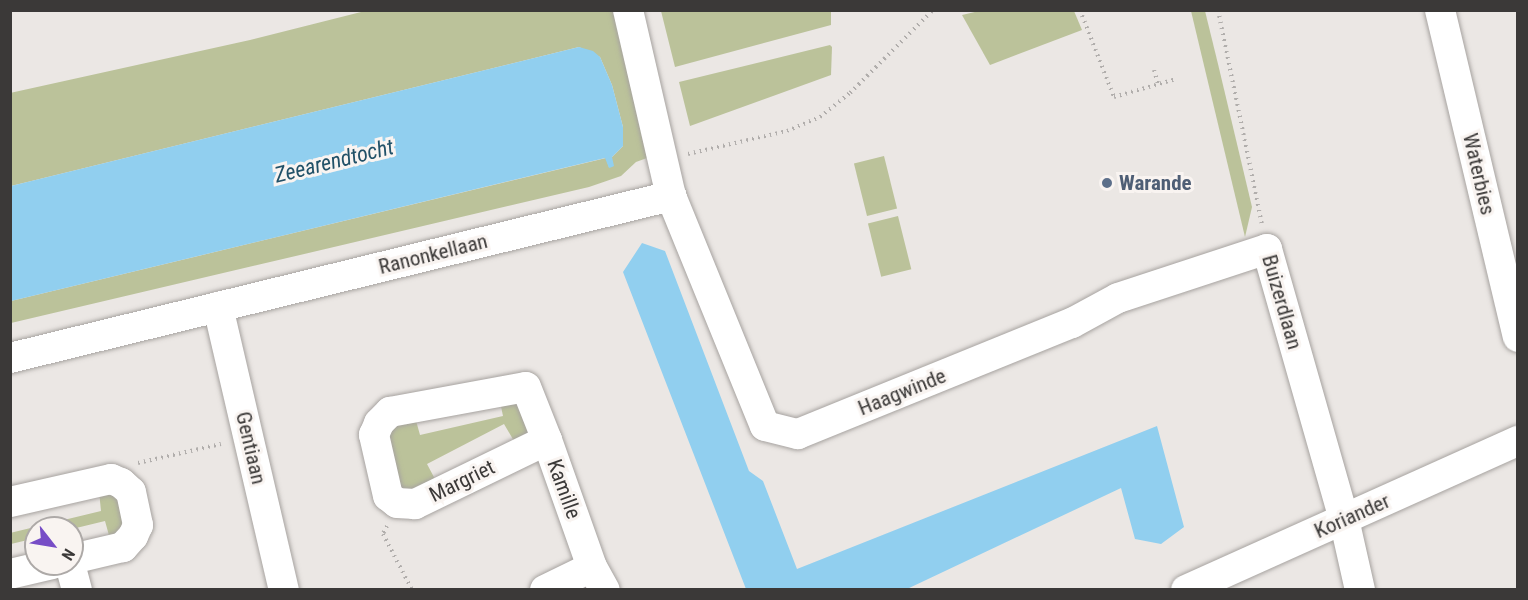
<!DOCTYPE html>
<style>
body{margin:0}
#map{position:relative;width:1528px;height:600px;overflow:hidden;background:#ebe7e4;font-family:"Roboto Condensed",sans-serif}
div>[style]{position:absolute}
[style*='--x']{left:calc(var(--x)*1px);top:calc(var(--y)*1px);width:calc(var(--w)*1px);rotate:calc(var(--a)*1deg)}
.green>*{inset:0;background:#bbc29a;transform-origin:0 0}
.water>*{inset:0;background:#91cfef}
.path>*{height:4px;margin-top:-2px;transform-origin:0;background:repeating-linear-gradient(90deg,#b1aeac 0 1.5px,transparent 0 6px)}
.roads{filter:drop-shadow(0 0 2px #a7a3a0) drop-shadow(0 0 2px #a7a3a0)}
.minor>*{height:30px;margin:-15px;padding:0 15px;transform-origin:15px;border-radius:15px;background:#fff}
.dots>*{width:16px;height:16px;translate:-50% -50%;box-sizing:border-box;border:3px solid #f9f4f1;border-radius:50%}
span{translate:-50% -50%;white-space:nowrap;text-align:center;line-height:1.15;-webkit-text-stroke:6px #f9f4f1;paint-order:stroke}
.street-label{font-size:21px;color:#3b3938}
.service-label{font-size:21px;color:#4e5e75;font-weight:700}
.left{translate:0 -50%;text-align:left}
.water-label{font-size:22px;color:#215168;font-style:italic}
.frame{position:absolute;inset:0;border:12px solid #3b3938;pointer-events:none}
.north{position:absolute;left:24px;top:516px;width:60px;height:60px;box-sizing:border-box;background:#f9f4f1;border:2px solid #ada9a7;border-radius:50%;rotate:121deg;font-size:16px;font-weight:700;line-height:24px;text-align:center;color:#3b3938}
.north::after{content:'';display:block;margin:auto;width:21px;height:27px;background:#774dc6;clip-path:polygon(50% 0,100% 100%,50% 72%,0 100%)}
</style>
<div id="map">
<div class="green">
<div style="clip-path:polygon(365px 11px,615px 11px,647px 158px,636px 162px,621px 176px,589px 187px,11px 323px,11px 301px,606px 158px,609px 167px,612px 157px,623px 146px,623px 127px,612px 85px,600px 57px,579px 47px,11px 186px,10px 93px,250px 40px)"></div>
<div style="clip-path:polygon(661px 11px,831px 11px,831px 25px,675px 67px)"></div>
<div style="clip-path:polygon(979px 11px,1074px 11px,1082px 30px,990px 65px,962px 15px)"></div>
<div style="clip-path:polygon(1191px 11px,1205px 11px,1218px 64px,1252px 207px,1245px 237px)"></div>
<div style="clip-path:polygon(830px 45px,832px 47px,831px 75px,690px 126px,679px 82px)"></div>
<div style="left:884px;top:156px;width:54px;height:31px;rotate:76deg"></div>
<div style="left:898px;top:216px;width:55px;height:31px;rotate:76deg"></div>
<div style="clip-path:polygon(519px 395px,533px 430px,514px 441px,504px 424px,427px 464px,436px 481px,408px 492px,395px 483px,387px 430px,415px 417px,420px 435px,503px 416px,499px 397px)"></div>
<div style="clip-path:polygon(99px 491px,117px 496px,125px 523px,110px 539px,105px 521px,72px 529px,36px 528px,36px 538px,11px 544px,10px 533px,101px 511px)"></div>
</div>
<div class="water">
<div style="clip-path:polygon(579px 47px,593px 51px,600px 57px,612px 85px,623px 127px,623px 146px,612px 157px,614px 166px,612px 167px,609px 168px,605px 158px,11px 301px,11px 186px)"></div>
<div style="clip-path:polygon(642px 243px,665px 251px,749px 471px,763px 481px,797px 569px,1157px 426px,1184px 527px,1161px 544px,1135px 539px,1121px 488px,907px 589px,746px 589px,623px 272px)"></div>
</div>
<div class="path">
<div style="--x:1080;--y:10;--w:93;--a:68.7"></div>
<div style="--x:1114;--y:97;--w:65;--a:-16.2"></div>
<div style="--x:1218;--y:10;--w:218;--a:78.4"></div>
<div style="--x:1154;--y:70;--w:15;--a:74"></div>
<div style="--x:688;--y:154;--w:102;--a:-13.1"></div>
<div style="--x:787;--y:131;--w:36;--a:-23"></div>
<div style="--x:820;--y:117;--w:38;--a:-39"></div>
<div style="--x:850;--y:93;--w:117;--a:-45"></div>
<div style="--x:138;--y:463;--w:85;--a:-12.9"></div>
<div style="--x:387;--y:526;--w:9;--a:117"></div>
<div style="--x:383;--y:534;--w:63;--a:62.6"></div>
</div>
<div class="roads">
<div class="minor">
<div style="--x:628;--y:10;--w:191;--a:77"></div>
<div style="--x:671;--y:196;--w:248;--a:67.8"></div>
<div style="--x:765;--y:426;--w:34;--a:14"></div>
<div style="--x:798;--y:434;--w:296;--a:-22.1"></div>
<div style="--x:1072;--y:323;--w:52;--a:-28.5"></div>
<div style="--x:1118;--y:298;--w:157;--a:-18.2"></div>
<div style="--x:1267;--y:249;--w:281;--a:74.1"></div>
<div style="--x:1344;--y:519;--w:73;--a:77.3"></div>
<div style="--x:1440;--y:10;--w:336;--a:76.6"></div>
<div style="--x:218;--y:307;--w:291;--a:76.9"></div>
<div style="--x:10;--y:358;--w:681;--a:-13.77"></div>
<div style="--x:547;--y:440;--w:147;--a:154.1"></div>
<div style="--x:415;--y:504;--w:18;--a:-177"></div>
<div style="--x:397;--y:503;--w:11;--a:-142"></div>
<div style="--x:388;--y:496;--w:63;--a:-102.9"></div>
<div style="--x:374;--y:435;--w:13;--a:-67"></div>
<div style="--x:379;--y:423;--w:16;--a:-45"></div>
<div style="--x:390;--y:412;--w:138;--a:-10.4"></div>
<div style="--x:526;--y:387;--w:57;--a:68.4"></div>
<div style="--x:547;--y:440;--w:135;--a:70.5"></div>
<div style="--x:592;--y:567;--w:26;--a:61"></div>
<div style="--x:10;--y:502;--w:104;--a:-12.8"></div>
<div style="--x:111;--y:479;--w:11;--a:22"></div>
<div style="--x:121;--y:483;--w:13;--a:42"></div>
<div style="--x:131;--y:492;--w:34;--a:78"></div>
<div style="--x:138;--y:525;--w:12;--a:114"></div>
<div style="--x:133;--y:536;--w:15;--a:132"></div>
<div style="--x:123;--y:547;--w:52;--a:166.8"></div>
<div style="--x:70;--y:564;--w:27;--a:75"></div>
<div style="--x:10;--y:574;--w:43;--a:-13.4"></div>
<div style="--x:545;--y:590;--w:52;--a:-26.1"></div>
<div style="--x:1186;--y:590;--w:364;--a:-24.2"></div>
</div>
</div>
<div class="dots">
<div style="left:1107px;top:183px;background:#5c6f8a"></div>
</div>
<div class="street-label">
<span style="left:1479px;top:174px;rotate:77deg">Waterbies</span>
<span style="left:433px;top:254px;rotate:-14deg">Ranonkellaan</span>
<span style="left:1282px;top:302px;rotate:74deg">Buizerdlaan</span>
<span style="left:902px;top:392px;rotate:-22deg">Haagwinde</span>
<span style="left:251px;top:448px;rotate:77deg">Gentiaan</span>
<span style="left:462px;top:481px;rotate:-26deg">Margriet</span>
<span style="left:564px;top:489px;rotate:70deg">Kamille</span>
<span style="left:1352px;top:516px;rotate:-24deg">Koriander</span>
</div>
<div class="service-label">
<span class="left" style="left:1119px;top:183px">Warande</span>
</div>
<div class="water-label">
<span style="left:334px;top:161px;rotate:-14deg">Zeearendtocht</span>
</div>
<div class="frame"></div>
<div class="north">N</div>
</div>
